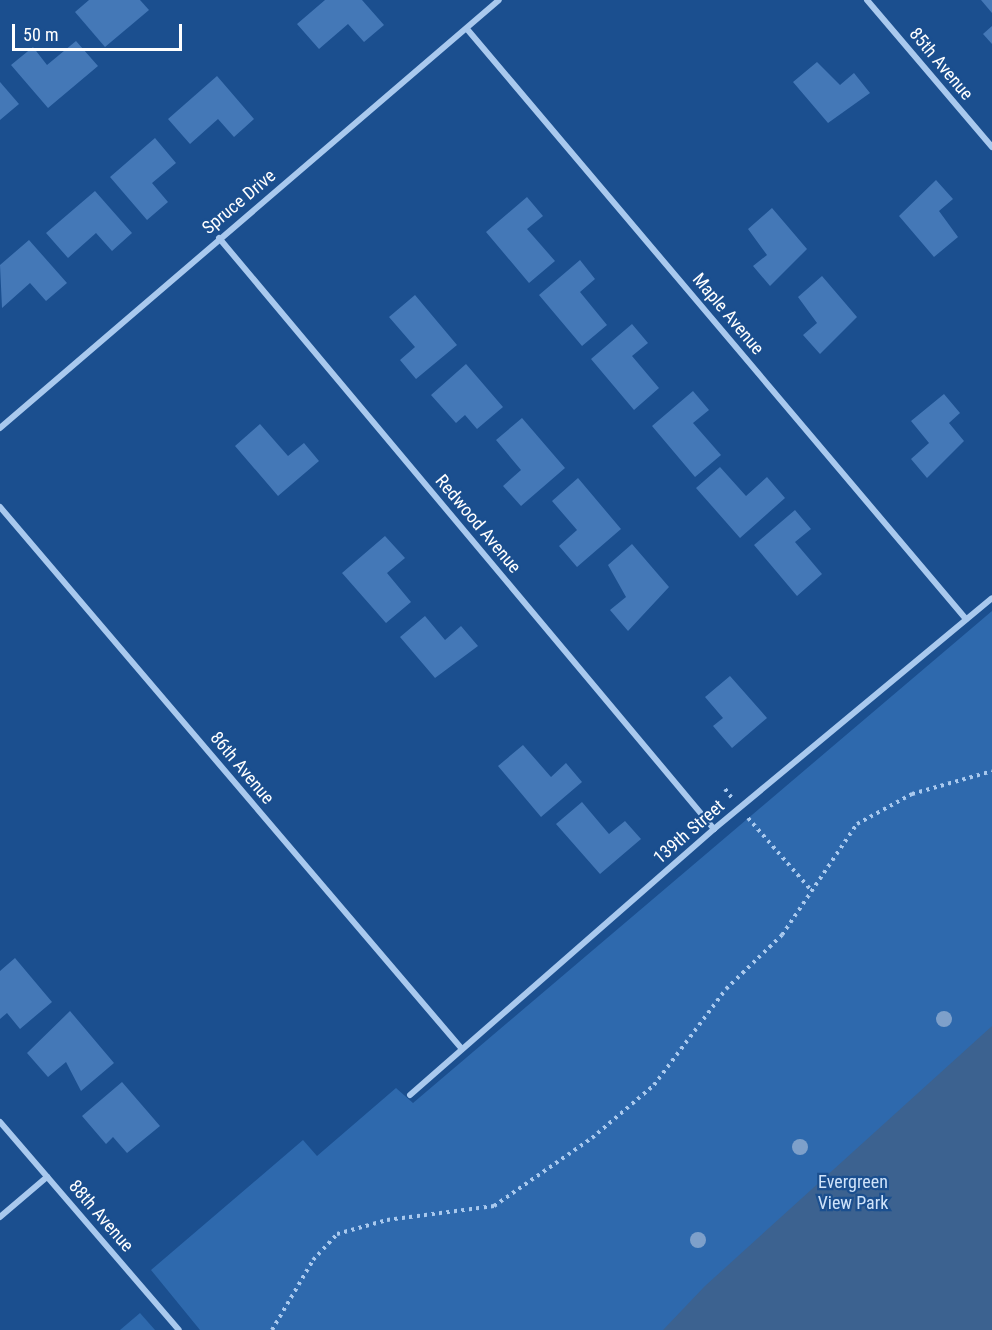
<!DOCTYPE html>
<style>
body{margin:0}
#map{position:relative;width:992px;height:1330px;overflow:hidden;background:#1b4f8f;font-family:"Roboto Condensed",sans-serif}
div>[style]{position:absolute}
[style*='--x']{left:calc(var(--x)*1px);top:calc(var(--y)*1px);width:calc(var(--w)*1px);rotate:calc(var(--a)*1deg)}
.green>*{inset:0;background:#2e69ad}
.water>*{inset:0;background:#3c6290}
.building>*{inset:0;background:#4478b7}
.path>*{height:4px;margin-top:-2px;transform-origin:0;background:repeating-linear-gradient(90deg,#a9c9ee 0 3px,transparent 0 7.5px)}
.minor>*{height:6px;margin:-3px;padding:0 3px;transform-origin:3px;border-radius:3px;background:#a9c9ee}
.trees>*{width:16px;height:16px;margin:-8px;border-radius:50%;background:#7ea0ca}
span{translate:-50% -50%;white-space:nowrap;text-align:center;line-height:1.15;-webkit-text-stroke:4.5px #1b4f8f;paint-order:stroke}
.street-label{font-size:18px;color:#fff}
.park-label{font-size:18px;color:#cfe3fa}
.scale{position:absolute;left:12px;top:24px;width:170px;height:27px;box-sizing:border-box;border:3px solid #fff;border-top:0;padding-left:8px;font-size:18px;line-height:21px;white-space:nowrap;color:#fff;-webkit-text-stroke:4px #1b4f8f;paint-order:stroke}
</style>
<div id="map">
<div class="green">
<div style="clip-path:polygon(992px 611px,992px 1330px,200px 1330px,151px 1270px,303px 1140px,317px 1156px,396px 1088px,413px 1103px)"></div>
<div style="clip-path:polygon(140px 1313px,155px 1330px,120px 1330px)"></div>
</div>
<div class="water">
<div style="clip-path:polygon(992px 1026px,992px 1330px,663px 1330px,705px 1286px)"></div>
</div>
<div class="building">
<div style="clip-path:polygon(89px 0,140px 0,149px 10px,105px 47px,75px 12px)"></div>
<div style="clip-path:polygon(325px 0,362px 0,384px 25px,364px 42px,348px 24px,319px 49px,297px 24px)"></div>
<div style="clip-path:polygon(981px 0,992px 0,992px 13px)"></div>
<div style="clip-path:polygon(992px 26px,992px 44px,983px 34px)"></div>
<div style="clip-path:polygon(76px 41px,98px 66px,48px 108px,11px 65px,33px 47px,47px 65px)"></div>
<div style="clip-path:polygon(817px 62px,840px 85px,854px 73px,870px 93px,828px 123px,793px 82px)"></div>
<div style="clip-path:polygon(217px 76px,254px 119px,234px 137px,218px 119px,190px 144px,168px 119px)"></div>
<div style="clip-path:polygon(0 82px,19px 104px,0 120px)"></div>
<div style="clip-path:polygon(155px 138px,176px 163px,152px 183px,168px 202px,147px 220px,110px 177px)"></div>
<div style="clip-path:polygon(936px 180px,953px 199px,939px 211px,958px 237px,934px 257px,899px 216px)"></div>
<div style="clip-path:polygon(95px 191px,132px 233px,112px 251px,96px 233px,68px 258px,46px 233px)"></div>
<div style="clip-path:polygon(527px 197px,543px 216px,527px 229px,555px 261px,529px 283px,486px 232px)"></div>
<div style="clip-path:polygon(772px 208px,807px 249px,770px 286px,753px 266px,767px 255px,748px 229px)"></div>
<div style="clip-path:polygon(29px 240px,67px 283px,46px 301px,30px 283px,2px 308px,0 265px)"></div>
<div style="clip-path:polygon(580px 260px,595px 279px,580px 292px,607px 325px,582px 346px,539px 295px)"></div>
<div style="clip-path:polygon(822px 276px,857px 317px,820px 354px,803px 335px,817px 323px,798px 297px)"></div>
<div style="clip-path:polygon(415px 295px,457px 345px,416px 379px,400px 360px,415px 347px,389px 317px)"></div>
<div style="clip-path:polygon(632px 324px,648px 343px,632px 356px,659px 388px,634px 410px,591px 359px)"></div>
<div style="clip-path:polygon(466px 364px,503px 407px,477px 429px,465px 415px,456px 423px,431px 395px)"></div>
<div style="clip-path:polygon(693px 391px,709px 410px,693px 423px,721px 455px,695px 477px,652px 426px)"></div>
<div style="clip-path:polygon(944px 394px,960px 413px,949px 423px,964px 441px,927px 478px,911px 459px,929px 443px,911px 421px)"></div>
<div style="clip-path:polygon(522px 418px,565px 468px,521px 506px,503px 486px,521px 470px,496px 440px)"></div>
<div style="clip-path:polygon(260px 424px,288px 456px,304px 443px,319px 461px,278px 496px,235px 446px)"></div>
<div style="clip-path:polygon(720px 467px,746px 496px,767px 477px,785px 498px,740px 538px,696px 488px)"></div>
<div style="clip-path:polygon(578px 478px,621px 529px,577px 567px,559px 546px,577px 530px,552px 501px)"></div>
<div style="clip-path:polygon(795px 510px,811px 529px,795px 542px,822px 574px,797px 596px,754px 545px)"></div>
<div style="clip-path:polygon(385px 536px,405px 558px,387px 573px,411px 602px,386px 623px,342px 573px)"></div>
<div style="clip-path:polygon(632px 544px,669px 587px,628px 631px,610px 610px,626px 597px,608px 565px)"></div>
<div style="clip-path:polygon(425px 616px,445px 640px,461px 626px,478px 646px,435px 678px,400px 637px)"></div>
<div style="clip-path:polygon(730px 676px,767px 718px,732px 748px,713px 726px,723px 718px,705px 697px)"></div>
<div style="clip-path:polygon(523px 745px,551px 777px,566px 763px,582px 782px,541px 817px,498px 766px)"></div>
<div style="clip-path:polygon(582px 802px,609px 834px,625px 821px,641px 839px,600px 874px,556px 824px)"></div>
<div style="clip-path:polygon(15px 958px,52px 1002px,20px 1029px,7px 1013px,0 1019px,0 971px)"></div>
<div style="clip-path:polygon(70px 1011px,114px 1063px,81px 1091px,66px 1062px,48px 1077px,27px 1053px)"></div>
<div style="clip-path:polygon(122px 1082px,160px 1126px,127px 1153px,113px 1137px,106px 1144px,82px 1116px)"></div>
</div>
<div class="path">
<div style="--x:725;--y:789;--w:11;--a:52"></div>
<div style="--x:748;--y:818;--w:96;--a:48.8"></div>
<div style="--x:272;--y:1330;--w:81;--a:-59.6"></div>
<div style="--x:313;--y:1260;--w:35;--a:-47"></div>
<div style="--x:337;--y:1234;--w:52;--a:-15.6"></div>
<div style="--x:387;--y:1220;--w:108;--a:-7.5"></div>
<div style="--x:494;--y:1206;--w:119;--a:-34.8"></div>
<div style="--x:592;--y:1138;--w:82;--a:-40.5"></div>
<div style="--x:654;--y:1085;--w:120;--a:-53.1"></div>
<div style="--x:726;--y:989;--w:78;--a:-44"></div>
<div style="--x:782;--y:935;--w:134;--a:-56"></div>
<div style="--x:857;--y:824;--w:63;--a:-28.6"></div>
<div style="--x:912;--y:794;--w:83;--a:-16"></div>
</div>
<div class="minor">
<div style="--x:867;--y:0;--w:193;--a:49.6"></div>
<div style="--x:467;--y:29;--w:773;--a:49.78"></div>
<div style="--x:219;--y:238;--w:771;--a:50.05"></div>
<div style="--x:0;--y:428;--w:657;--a:-40.62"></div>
<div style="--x:0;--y:507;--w:712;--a:49.56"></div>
<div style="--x:410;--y:1095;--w:404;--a:-41.2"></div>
<div style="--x:714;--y:829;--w:361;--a:-39.7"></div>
<div style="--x:0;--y:1122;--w:274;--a:49.3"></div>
<div style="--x:0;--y:1217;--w:62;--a:-40.4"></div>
</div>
<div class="trees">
<div style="left:944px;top:1019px"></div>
<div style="left:800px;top:1147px"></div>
<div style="left:698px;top:1240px"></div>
</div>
<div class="street-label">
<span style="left:941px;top:64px;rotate:50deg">85th Avenue</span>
<span style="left:239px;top:202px;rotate:-40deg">Spruce Drive</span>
<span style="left:728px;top:314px;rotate:50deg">Maple Avenue</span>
<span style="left:478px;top:524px;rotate:50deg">Redwood Avenue</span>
<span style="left:242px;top:768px;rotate:50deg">86th Avenue</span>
<span style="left:689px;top:832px;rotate:-41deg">139th Street</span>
<span style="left:101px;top:1216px;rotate:49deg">88th Avenue</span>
</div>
<div class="park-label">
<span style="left:853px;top:1193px">Evergreen<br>View Park</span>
</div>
<div class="scale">50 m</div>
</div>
